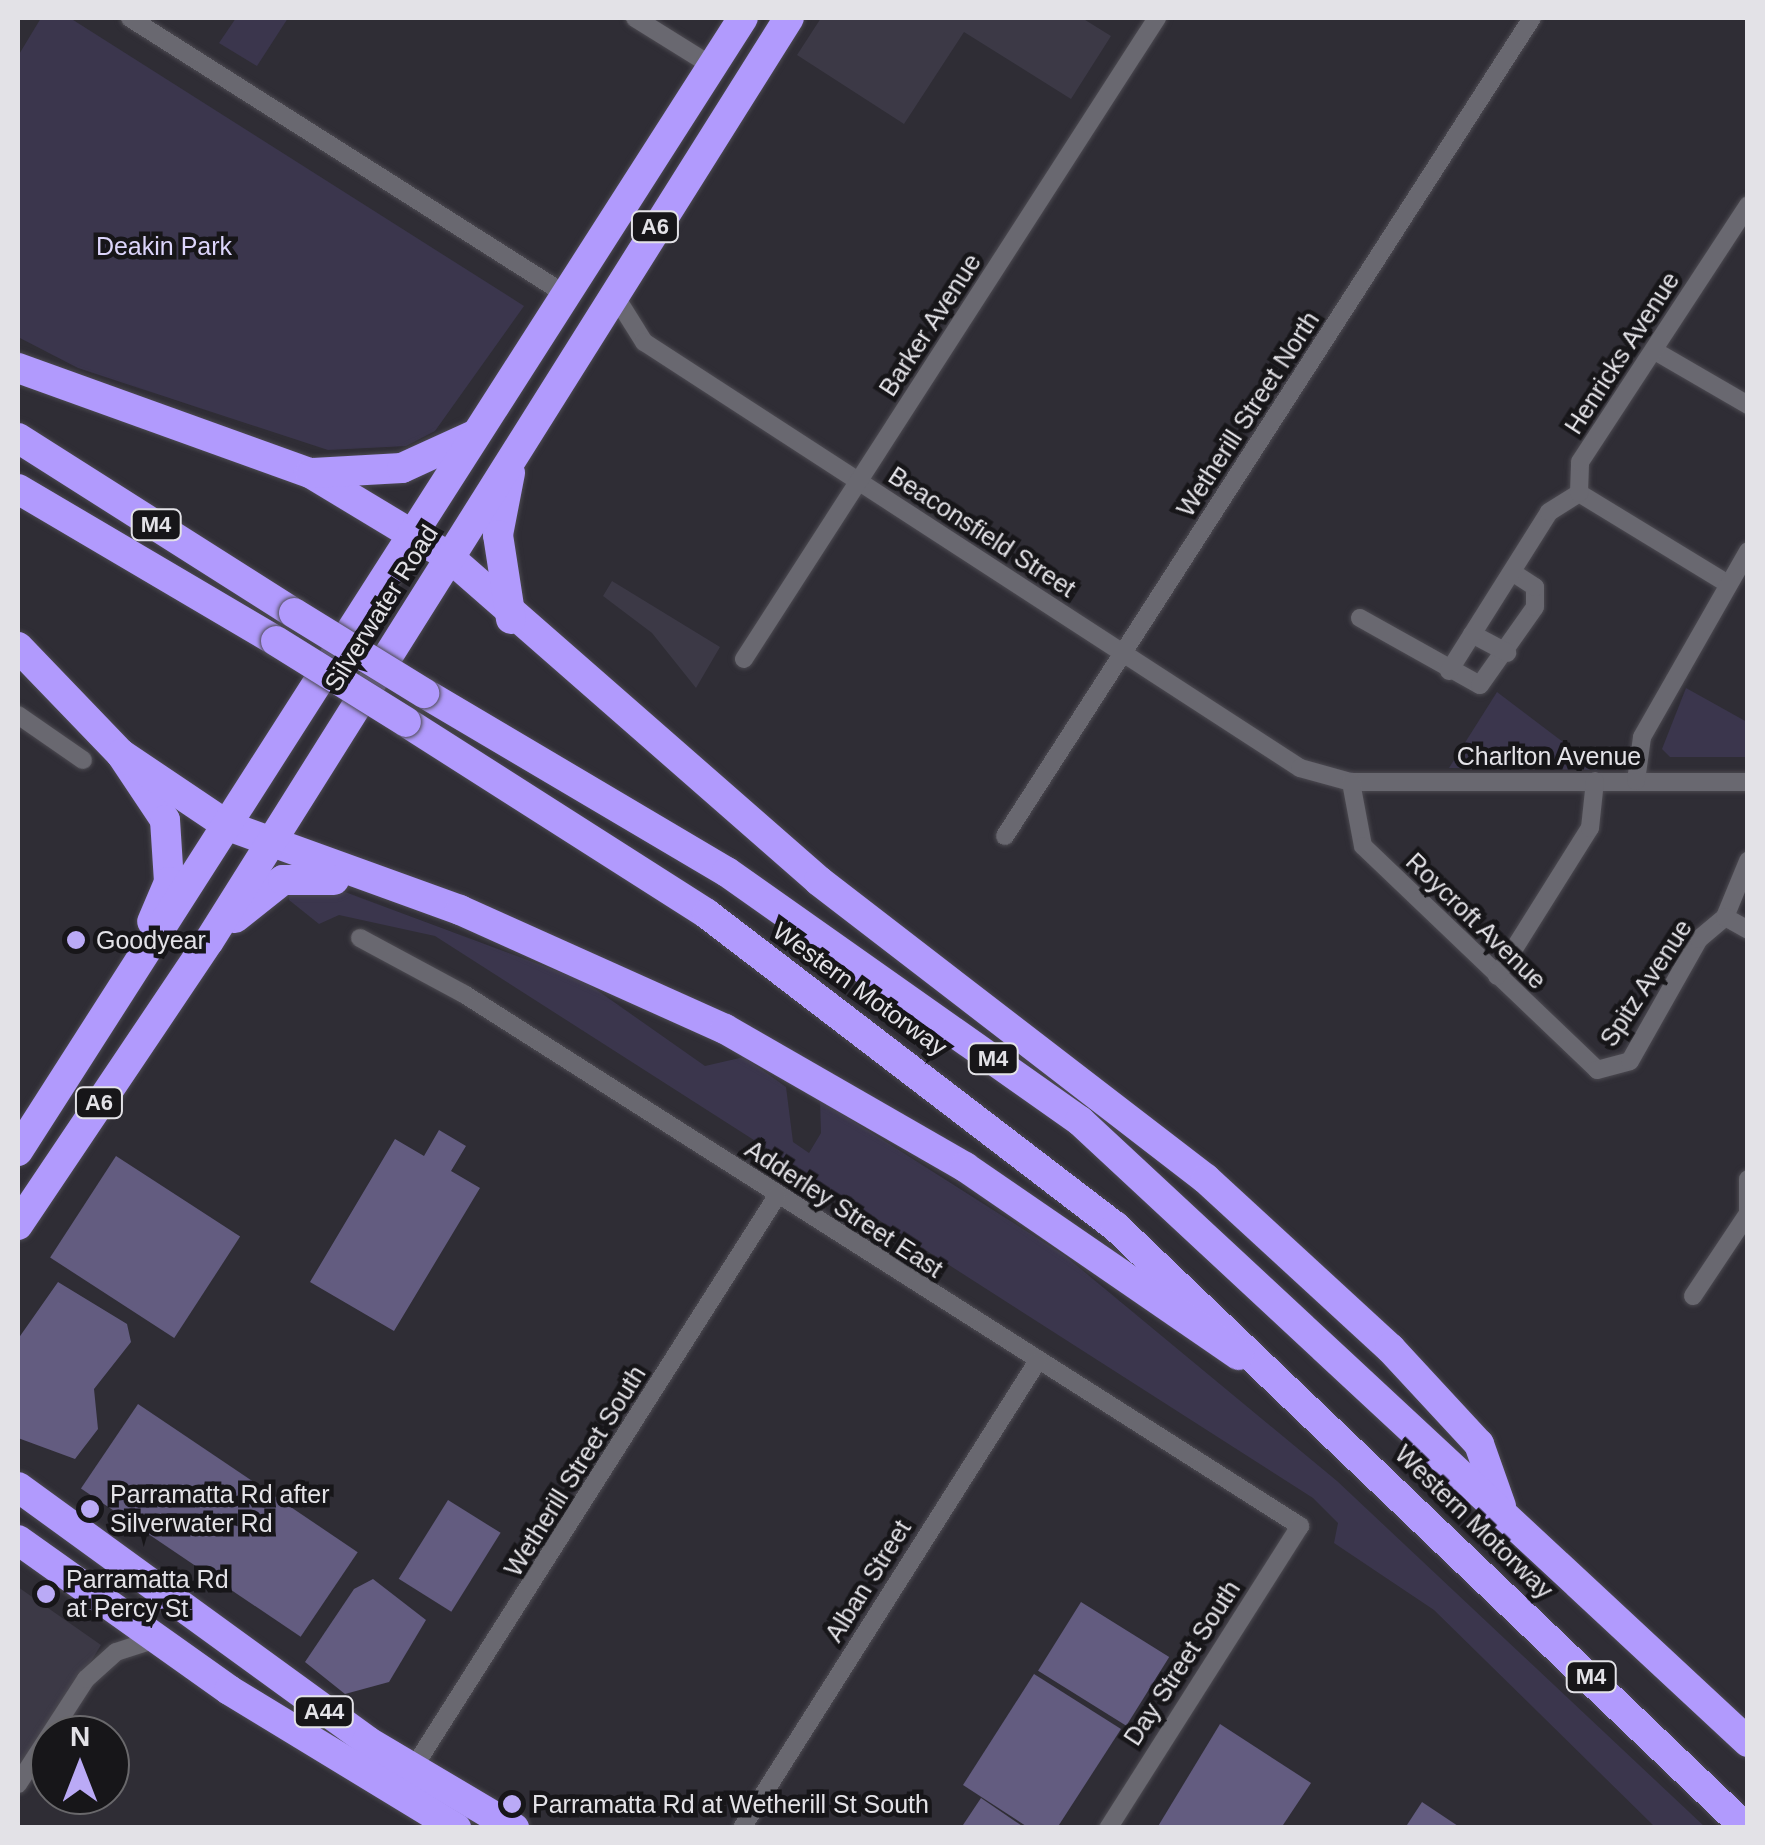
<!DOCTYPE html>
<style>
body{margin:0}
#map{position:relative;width:1765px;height:1845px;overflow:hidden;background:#2f2d35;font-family:Helvetica,sans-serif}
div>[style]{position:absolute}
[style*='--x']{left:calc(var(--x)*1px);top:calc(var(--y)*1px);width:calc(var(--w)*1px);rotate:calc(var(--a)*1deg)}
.built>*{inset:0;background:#3c3946}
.green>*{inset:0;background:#3b364d}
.building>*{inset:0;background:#635c80;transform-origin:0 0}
.roads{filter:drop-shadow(0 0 2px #4c4a51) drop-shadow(0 0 2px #4c4a51)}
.street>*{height:18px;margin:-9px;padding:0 9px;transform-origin:9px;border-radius:9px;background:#696870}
.highway>*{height:30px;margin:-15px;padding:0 15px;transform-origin:15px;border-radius:15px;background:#b19afd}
.bridges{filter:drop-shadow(0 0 2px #4c4a51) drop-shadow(0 0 2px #4c4a51)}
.highway-bridge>*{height:30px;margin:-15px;padding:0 15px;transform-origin:15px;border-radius:15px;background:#b19afd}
.dots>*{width:28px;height:28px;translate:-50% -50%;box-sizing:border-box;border:5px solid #171619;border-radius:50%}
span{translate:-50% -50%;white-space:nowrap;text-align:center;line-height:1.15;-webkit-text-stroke:9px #171619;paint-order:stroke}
.shield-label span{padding:2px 8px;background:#171619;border:2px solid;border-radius:8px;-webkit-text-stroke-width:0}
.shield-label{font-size:22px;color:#e3e2e7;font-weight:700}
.park-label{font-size:25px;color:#dcd5fb}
.street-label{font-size:25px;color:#e3e2e7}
.poi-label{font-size:25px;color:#e3e2e7}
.left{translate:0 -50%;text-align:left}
.frame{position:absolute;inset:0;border:20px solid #e3e2e7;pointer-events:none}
.north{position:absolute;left:30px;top:1715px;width:100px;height:100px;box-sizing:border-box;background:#171619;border:2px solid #69686b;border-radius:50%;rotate:0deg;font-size:28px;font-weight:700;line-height:40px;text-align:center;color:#e3e2e7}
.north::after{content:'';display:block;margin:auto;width:35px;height:45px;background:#baaaf6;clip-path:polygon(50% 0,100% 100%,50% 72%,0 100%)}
</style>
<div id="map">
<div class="built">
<div style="clip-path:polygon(821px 18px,1082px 18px,1111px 36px,1071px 99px,964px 32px,904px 124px,797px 55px)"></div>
<div style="clip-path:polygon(612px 581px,720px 647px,696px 688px,652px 633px,603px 596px)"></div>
<div style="clip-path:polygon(18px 1587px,101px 1645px,18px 1781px)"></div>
</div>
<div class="green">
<div style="clip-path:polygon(41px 18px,70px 18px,524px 306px,435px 431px,406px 446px,328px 450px,78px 368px,18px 337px,18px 56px)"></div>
<div style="clip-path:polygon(236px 18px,288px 18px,257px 66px,219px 43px)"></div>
<div style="clip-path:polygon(1686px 688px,1747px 722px,1747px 757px,1670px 757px,1662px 749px)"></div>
<div style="clip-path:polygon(1497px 692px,1600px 770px,1449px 768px)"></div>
<div style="clip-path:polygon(329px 886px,584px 981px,705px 1066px,744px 1057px,786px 1087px,793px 1142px,809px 1153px,821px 1133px,820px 1100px,1064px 1255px,1337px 1481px,1705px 1827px,1655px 1827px,1434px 1610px,1334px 1543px,1338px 1523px,1313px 1498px,435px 936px,339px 915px,319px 924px,289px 900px,290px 888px)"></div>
</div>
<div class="building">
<div style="clip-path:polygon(439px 1130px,466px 1146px,451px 1171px,480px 1188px,394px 1331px,310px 1282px,395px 1139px,424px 1156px)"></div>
<div style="left:116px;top:1156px;width:148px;height:121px;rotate:33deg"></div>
<div style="clip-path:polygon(58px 1282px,127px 1324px,131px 1342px,94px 1389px,98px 1429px,75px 1459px,18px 1438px,18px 1339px)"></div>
<div style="left:138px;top:1404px;width:265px;height:102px;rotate:34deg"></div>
<div style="left:448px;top:1500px;width:62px;height:93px;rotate:32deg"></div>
<div style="clip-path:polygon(373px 1579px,426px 1620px,389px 1682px,345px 1694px,305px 1662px,354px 1589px)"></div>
<div style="left:1081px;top:1602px;width:104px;height:81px;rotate:32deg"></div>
<div style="clip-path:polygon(1034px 1674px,1121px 1729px,1057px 1828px,1029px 1828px,963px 1785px)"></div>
<div style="clip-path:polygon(1220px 1724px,1311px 1783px,1281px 1828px,1157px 1828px)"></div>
<div style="clip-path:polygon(981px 1798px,1025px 1828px,961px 1828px)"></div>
<div style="clip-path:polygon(1422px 1802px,1461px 1828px,1405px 1828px)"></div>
</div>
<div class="roads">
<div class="street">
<div style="--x:130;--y:18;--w:519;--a:32.4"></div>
<div style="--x:635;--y:18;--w:91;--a:31.9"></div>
<div style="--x:614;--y:294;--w:57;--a:58"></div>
<div style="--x:644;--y:342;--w:782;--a:33"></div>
<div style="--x:1300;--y:768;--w:53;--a:15.4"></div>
<div style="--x:1351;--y:782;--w:397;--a:0"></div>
<div style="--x:1655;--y:351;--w:108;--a:30.1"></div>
<div style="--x:1579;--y:493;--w:175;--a:31.4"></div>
<div style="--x:1360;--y:618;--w:137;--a:29.2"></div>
<div style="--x:1480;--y:685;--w:95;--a:-54.8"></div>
<div style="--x:1535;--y:607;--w:20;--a:-90"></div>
<div style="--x:1535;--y:587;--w:27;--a:-147"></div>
<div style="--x:1472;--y:634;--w:40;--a:28"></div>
<div style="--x:744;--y:659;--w:763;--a:-57.21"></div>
<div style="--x:1449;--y:671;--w:188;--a:-57.8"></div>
<div style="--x:1549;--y:512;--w:36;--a:-32"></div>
<div style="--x:1579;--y:493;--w:31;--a:-88"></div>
<div style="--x:1580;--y:462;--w:307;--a:-56.8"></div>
<div style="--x:18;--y:715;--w:79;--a:34.7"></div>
<div style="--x:1636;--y:781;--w:44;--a:-82.2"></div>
<div style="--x:1642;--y:737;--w:214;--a:-60.3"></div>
<div style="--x:1351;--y:782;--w:65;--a:79.4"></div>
<div style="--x:1363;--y:846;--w:324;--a:43.7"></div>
<div style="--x:1597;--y:1070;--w:34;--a:-15"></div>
<div style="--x:1630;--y:1061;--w:140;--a:-60.5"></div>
<div style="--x:1699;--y:939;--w:34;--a:-40"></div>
<div style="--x:1725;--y:917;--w:61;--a:-67.7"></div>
<div style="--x:1005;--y:836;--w:973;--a:-57.21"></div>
<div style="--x:1725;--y:917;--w:26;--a:29"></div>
<div style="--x:360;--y:938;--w:118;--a:28.3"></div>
<div style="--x:464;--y:994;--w:991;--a:32.47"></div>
<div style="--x:1300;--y:1526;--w:358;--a:122.4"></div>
<div style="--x:1497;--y:976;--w:175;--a:-57.9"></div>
<div style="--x:1590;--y:828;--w:47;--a:-83.9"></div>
<div style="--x:1748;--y:1179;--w:37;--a:90"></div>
<div style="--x:1693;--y:1296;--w:97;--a:-56.3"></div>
<div style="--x:412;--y:1770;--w:680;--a:-57.55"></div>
<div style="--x:18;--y:1784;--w:125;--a:-57.1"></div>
<div style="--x:86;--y:1679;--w:40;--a:-42"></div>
<div style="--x:116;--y:1652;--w:40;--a:-18"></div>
<div style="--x:742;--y:1828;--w:552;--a:-57.66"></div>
</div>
<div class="highway">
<div style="--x:18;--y:368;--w:310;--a:19.8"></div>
<div style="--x:310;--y:473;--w:162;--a:31.1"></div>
<div style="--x:449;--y:557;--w:492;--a:41.2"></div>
<div style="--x:819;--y:881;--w:488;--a:37.6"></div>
<div style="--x:1206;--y:1179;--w:250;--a:42.6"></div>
<div style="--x:1390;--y:1348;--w:131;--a:47.2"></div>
<div style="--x:1479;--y:1444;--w:66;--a:70.5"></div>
<div style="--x:18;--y:438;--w:327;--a:32.4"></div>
<div style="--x:313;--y:473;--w:89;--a:-3.2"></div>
<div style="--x:402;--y:468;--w:79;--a:-24.6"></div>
<div style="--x:510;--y:473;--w:63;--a:101"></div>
<div style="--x:498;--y:535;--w:85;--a:81.2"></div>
<div style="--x:18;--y:489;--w:299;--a:30.5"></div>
<div style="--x:18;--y:647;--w:149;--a:46.1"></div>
<div style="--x:121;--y:754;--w:79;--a:56.3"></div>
<div style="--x:165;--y:820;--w:62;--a:86.3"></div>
<div style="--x:169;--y:882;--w:43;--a:113"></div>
<div style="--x:424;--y:693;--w:352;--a:30.6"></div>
<div style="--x:727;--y:872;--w:432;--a:35.2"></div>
<div style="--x:1080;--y:1121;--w:912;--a:42.91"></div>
<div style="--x:406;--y:722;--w:357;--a:32.5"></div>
<div style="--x:707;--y:914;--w:515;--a:37.43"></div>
<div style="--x:1116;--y:1227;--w:871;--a:43.65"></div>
<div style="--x:121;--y:754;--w:129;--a:33.9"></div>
<div style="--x:228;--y:826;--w:247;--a:19.9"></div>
<div style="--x:460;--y:910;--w:290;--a:24.2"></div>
<div style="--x:725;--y:1029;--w:277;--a:29.9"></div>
<div style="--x:965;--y:1167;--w:332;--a:34.5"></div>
<div style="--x:235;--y:918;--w:61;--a:-38.4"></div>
<div style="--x:283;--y:880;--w:51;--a:0"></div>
<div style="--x:18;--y:1151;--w:1345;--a:-57.39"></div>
<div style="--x:18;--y:1225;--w:342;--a:-56.1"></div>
<div style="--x:209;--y:941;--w:1090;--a:-57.86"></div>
<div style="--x:18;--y:1487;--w:432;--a:36"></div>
<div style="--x:367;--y:1741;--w:171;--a:30.6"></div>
<div style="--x:18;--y:1540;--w:259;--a:35.4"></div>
<div style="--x:229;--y:1690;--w:266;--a:31.3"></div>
</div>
</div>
<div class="bridges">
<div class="highway-bridge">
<div style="--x:294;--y:613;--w:153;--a:31.6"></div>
<div style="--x:276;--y:641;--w:153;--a:31.9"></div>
</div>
</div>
<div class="dots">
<div style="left:76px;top:940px;background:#baaaf6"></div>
<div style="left:90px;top:1509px;background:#baaaf6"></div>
<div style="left:46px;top:1594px;background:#baaaf6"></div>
<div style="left:512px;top:1804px;background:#baaaf6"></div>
</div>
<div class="shield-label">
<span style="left:655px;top:227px">A6</span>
<span style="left:156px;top:525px">M4</span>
<span style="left:993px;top:1059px">M4</span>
<span style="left:99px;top:1103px">A6</span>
<span style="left:1591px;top:1677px">M4</span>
<span style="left:324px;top:1712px">A44</span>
</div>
<div class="park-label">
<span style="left:164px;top:246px">Deakin Park</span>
</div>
<div class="street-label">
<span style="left:930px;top:325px;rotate:-57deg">Barker Avenue</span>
<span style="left:1622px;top:353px;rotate:-57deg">Henricks Avenue</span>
<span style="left:1248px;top:414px;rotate:-57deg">Wetherill Street North</span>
<span style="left:982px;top:532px;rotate:33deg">Beaconsfield Street</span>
<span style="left:381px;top:608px;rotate:-58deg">Silverwater Road</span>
<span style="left:1549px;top:756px">Charlton Avenue</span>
<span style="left:1476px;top:921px;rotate:44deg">Roycroft Avenue</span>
<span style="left:1646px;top:983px;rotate:-57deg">Spitz Avenue</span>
<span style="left:860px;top:989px;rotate:36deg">Western Motorway</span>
<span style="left:844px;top:1209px;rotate:33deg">Adderley Street East</span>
<span style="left:575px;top:1471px;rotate:-58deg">Wetherill Street South</span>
<span style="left:1474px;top:1522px;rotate:44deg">Western Motorway</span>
<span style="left:868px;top:1581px;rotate:-58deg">Alban Street</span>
<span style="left:1182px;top:1663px;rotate:-57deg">Day Street South</span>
</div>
<div class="poi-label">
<span class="left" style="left:96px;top:940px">Goodyear</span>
<span class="left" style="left:110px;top:1509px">Parramatta Rd after<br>Silverwater Rd</span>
<span class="left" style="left:66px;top:1594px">Parramatta Rd<br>at Percy St</span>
<span class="left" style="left:532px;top:1804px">Parramatta Rd at Wetherill St South</span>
</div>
<div class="frame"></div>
<div class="north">N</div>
</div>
